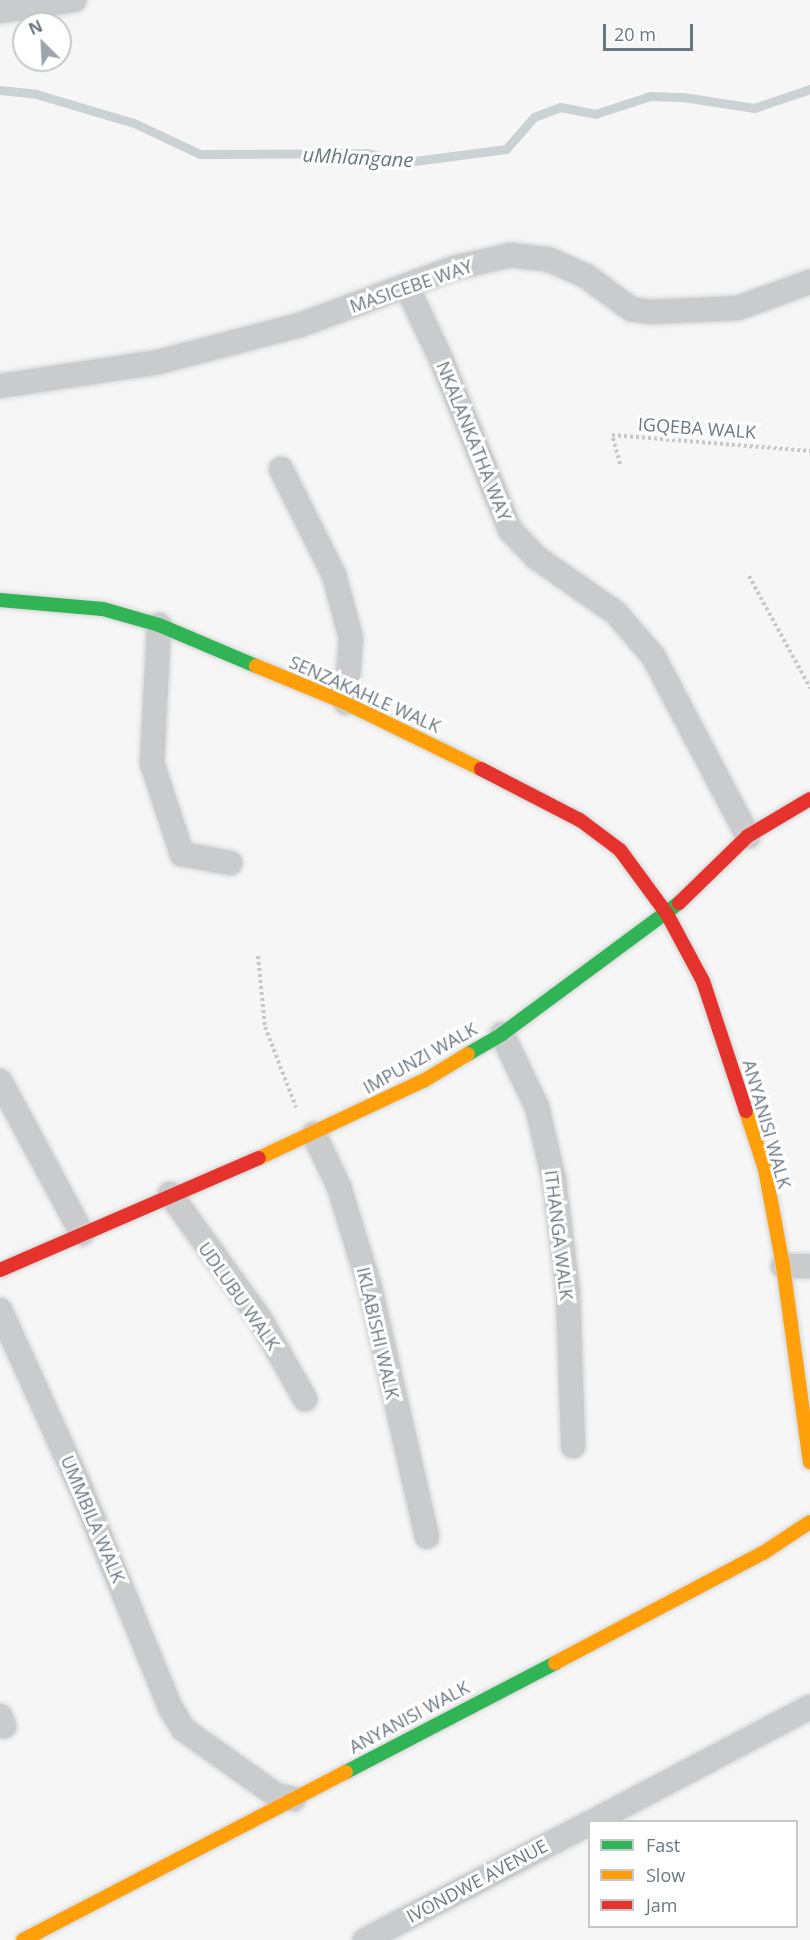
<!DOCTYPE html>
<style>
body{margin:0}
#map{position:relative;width:810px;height:1940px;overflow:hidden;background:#f6f6f6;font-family:"Open Sans",sans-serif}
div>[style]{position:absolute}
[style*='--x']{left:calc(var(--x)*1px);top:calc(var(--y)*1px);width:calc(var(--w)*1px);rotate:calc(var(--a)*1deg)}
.stream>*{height:9px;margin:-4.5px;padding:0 4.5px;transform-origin:4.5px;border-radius:4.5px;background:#cbd2d4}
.path>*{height:4px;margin-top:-2px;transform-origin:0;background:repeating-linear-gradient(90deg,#c7c8c9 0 3px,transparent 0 6px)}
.roads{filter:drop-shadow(0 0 2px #d2d3d3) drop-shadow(0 0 2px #d2d3d3)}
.street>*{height:24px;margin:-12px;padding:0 12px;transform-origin:12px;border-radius:12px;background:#c9cbcc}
.fast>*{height:14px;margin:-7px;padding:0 7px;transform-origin:7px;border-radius:7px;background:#30b455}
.slow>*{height:14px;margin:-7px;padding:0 7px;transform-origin:7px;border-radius:7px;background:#ff9f0a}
.jam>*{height:14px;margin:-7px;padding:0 7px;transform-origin:7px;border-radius:7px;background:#e5322d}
span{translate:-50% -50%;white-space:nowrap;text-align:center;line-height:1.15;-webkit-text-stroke:6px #fff;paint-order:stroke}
.street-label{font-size:18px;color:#6a7882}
.water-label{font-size:20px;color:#66787e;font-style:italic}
.legend{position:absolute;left:588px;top:1820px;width:210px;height:108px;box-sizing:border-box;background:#fff;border:2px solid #c3c9cd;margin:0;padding:8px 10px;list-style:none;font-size:18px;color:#6a7882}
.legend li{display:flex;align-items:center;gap:12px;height:30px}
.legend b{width:30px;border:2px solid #c3c9cd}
.north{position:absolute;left:12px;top:12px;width:60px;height:60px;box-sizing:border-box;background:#fff;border:2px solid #c3c9cd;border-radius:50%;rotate:336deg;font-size:16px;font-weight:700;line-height:24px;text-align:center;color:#6a7882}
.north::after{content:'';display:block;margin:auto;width:21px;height:27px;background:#9ba4ab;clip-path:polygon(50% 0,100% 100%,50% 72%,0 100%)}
.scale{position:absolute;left:603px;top:24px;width:90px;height:27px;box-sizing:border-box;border:3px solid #6a7882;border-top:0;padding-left:8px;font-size:18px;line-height:21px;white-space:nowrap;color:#6a7882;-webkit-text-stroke:4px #fff;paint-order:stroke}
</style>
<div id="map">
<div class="stream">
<div style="--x:0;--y:90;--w:36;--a:6"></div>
<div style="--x:36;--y:94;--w:102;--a:16.5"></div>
<div style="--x:134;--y:123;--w:73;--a:25.2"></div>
<div style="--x:200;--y:154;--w:166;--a:-0.3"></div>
<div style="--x:366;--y:153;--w:42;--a:12.4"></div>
<div style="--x:407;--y:162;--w:100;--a:-7.5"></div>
<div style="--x:506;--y:149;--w:43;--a:-48.8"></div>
<div style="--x:534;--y:117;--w:28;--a:-21"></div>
<div style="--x:560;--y:107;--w:36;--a:11"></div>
<div style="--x:595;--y:114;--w:58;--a:-18.1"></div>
<div style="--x:650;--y:96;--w:33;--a:2"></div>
<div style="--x:683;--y:97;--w:72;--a:8.8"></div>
<div style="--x:754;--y:108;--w:59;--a:-18.7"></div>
</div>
<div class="path">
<div style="--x:620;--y:464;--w:30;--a:-105"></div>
<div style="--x:612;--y:435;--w:199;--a:4.6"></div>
<div style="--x:749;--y:576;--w:128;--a:61.4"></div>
<div style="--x:258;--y:956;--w:71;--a:84.4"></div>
<div style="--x:265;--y:1027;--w:86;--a:68.8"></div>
</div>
<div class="roads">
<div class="street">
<div style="--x:0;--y:11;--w:75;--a:-8.5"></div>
<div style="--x:407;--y:287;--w:80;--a:64.7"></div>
<div style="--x:441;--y:359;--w:184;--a:68"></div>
<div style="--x:510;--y:530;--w:39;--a:46"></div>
<div style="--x:537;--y:558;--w:96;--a:34.8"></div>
<div style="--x:616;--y:613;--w:57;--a:49.3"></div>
<div style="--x:653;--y:656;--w:204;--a:62.2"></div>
<div style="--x:0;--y:386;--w:160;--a:-8.6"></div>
<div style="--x:158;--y:362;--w:147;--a:-14.6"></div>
<div style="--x:300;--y:325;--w:164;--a:-20.3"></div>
<div style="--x:454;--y:268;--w:58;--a:-12.8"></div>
<div style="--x:511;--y:255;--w:39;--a:7"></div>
<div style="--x:550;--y:260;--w:39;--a:24"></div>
<div style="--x:586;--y:276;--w:56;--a:36.3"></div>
<div style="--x:631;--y:309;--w:19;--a:9"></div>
<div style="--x:650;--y:312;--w:88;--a:-2.6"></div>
<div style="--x:738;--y:308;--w:77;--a:-19.9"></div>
<div style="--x:281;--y:469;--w:119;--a:63.4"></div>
<div style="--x:334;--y:575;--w:65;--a:74.9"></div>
<div style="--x:351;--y:638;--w:65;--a:94.4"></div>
<div style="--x:159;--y:625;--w:138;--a:92.9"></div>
<div style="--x:152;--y:763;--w:96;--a:71.8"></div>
<div style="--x:182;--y:854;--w:49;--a:10.6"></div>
<div style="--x:502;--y:1034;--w:81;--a:64.4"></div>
<div style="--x:537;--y:1107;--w:75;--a:76.9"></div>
<div style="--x:554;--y:1180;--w:113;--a:82.9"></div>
<div style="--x:568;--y:1292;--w:154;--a:88.1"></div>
<div style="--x:0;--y:1081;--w:173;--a:61.7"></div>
<div style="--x:314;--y:1134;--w:59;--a:64.7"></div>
<div style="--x:339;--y:1187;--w:106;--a:72.9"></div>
<div style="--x:370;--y:1288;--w:255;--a:77.1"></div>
<div style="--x:170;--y:1194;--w:154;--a:54.2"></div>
<div style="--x:260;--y:1319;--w:92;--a:60.6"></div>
<div style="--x:783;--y:1266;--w:27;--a:0"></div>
<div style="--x:0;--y:1310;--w:191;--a:65.6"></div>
<div style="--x:79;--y:1484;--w:241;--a:67.8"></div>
<div style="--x:170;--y:1707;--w:26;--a:59"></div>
<div style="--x:183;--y:1729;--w:114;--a:35.4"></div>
<div style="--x:276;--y:1795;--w:18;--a:13"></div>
<div style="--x:0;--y:1716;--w:11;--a:68"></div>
<div style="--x:592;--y:1822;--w:246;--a:-27.8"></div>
<div style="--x:365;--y:1940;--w:254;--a:-27.5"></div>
</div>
<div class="fast">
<div style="--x:0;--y:600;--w:103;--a:5"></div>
<div style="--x:103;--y:609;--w:58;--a:15.9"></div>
<div style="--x:159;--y:625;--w:105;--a:22.9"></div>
<div style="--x:468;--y:1054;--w:39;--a:-30"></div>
<div style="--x:502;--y:1034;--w:220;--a:-36.5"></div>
<div style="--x:346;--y:1772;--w:236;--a:-27.5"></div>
</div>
<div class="slow">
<div style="--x:256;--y:666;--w:97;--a:22.3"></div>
<div style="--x:346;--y:703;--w:150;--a:26.1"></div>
<div style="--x:746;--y:1111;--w:61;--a:71.9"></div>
<div style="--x:765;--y:1169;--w:99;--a:79.5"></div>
<div style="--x:783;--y:1266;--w:198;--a:82.2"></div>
<div style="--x:259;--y:1158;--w:183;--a:-25.2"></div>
<div style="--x:425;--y:1080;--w:50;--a:-31.2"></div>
<div style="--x:555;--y:1663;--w:235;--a:-27.9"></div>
<div style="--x:763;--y:1553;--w:56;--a:-33.4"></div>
<div style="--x:23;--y:1940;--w:364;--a:-27.5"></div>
</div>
<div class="jam">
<div style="--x:481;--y:769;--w:111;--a:27.3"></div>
<div style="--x:580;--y:820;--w:50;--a:36.9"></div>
<div style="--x:620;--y:850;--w:79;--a:53.7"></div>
<div style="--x:667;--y:914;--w:76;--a:61.8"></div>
<div style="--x:703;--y:981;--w:137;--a:71.7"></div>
<div style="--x:679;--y:903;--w:96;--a:-44.2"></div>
<div style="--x:748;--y:836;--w:72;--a:-30.8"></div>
<div style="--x:0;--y:1270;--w:282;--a:-23.4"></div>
</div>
</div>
<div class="street-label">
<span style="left:411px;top:286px;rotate:-19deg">MASICEBE WAY</span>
<span style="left:697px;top:428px;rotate:4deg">IGQEBA WALK</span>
<span style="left:474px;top:441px;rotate:68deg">NKALANKATHA WAY</span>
<span style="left:365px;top:694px;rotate:24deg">SENZAKAHLE WALK</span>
<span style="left:420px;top:1058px;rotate:-29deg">IMPUNZI WALK</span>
<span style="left:767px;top:1124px;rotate:74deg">ANYANISI WALK</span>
<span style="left:559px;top:1235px;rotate:83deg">ITHANGA WALK</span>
<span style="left:239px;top:1296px;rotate:55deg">UDLUBU WALK</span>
<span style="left:378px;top:1333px;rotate:77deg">IKLABISHI WALK</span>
<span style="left:93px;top:1519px;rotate:67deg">UMMBILA WALK</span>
<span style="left:409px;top:1717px;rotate:-28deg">ANYANISI WALK</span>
<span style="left:477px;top:1881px;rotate:-28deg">IVONDWE AVENUE</span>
</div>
<div class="water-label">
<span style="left:358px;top:157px;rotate:3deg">uMhlangane</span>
</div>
<ul class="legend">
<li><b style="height:8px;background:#30b455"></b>Fast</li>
<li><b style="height:8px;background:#ff9f0a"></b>Slow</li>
<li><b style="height:8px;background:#e5322d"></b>Jam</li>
</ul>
<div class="north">N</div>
<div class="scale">20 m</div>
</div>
